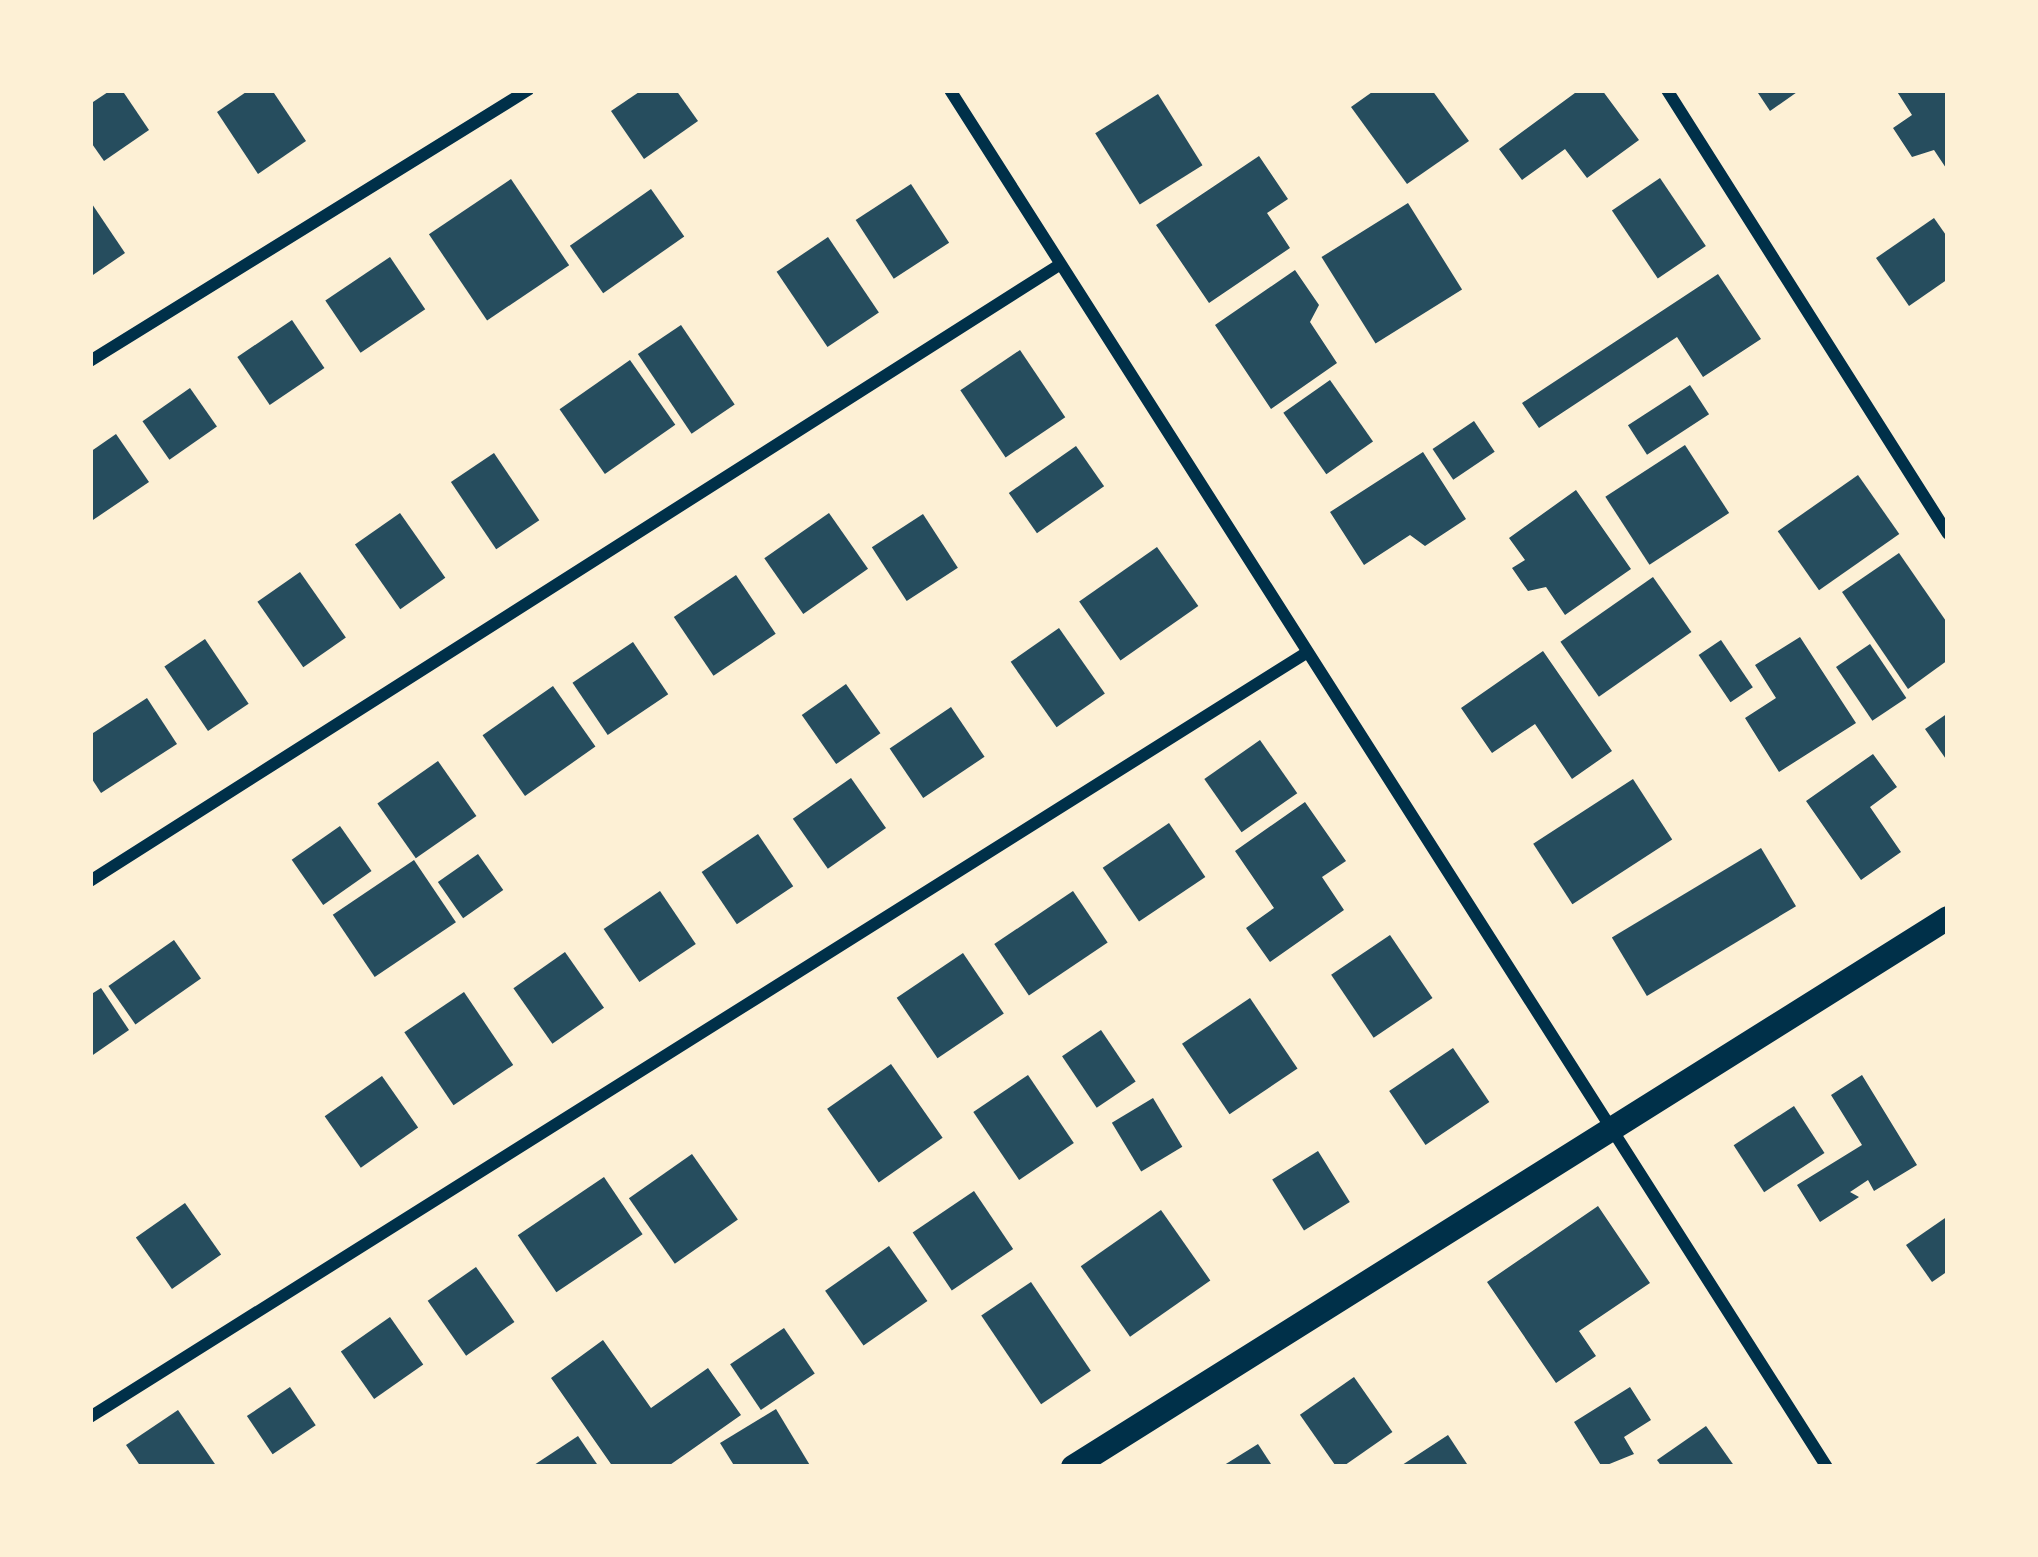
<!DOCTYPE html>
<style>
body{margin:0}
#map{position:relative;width:2038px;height:1557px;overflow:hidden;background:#fdf0d5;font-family:Commissioner,sans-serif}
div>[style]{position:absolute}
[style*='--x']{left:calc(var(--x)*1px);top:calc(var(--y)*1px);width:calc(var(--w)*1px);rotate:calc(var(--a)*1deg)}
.building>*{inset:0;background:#264d5e;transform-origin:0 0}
.minor>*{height:12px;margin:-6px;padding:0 6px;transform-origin:6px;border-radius:6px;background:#003049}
.secondary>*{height:24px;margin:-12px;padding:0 12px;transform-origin:12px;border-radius:12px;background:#003049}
span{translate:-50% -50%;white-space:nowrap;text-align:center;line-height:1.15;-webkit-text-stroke:12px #fdf0d5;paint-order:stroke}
.frame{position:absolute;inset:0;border:93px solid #fdf0d5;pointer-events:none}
</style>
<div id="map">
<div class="building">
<div style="clip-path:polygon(111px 90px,122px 90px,149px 130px,104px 161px,90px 141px,90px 104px)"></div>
<div style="clip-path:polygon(249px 90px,272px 90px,306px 141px,258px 174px,217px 112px)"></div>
<div style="clip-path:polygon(642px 90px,676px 90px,698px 121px,644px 159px,611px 111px)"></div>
<div style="clip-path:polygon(1375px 90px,1432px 90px,1469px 141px,1407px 184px,1351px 107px)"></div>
<div style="clip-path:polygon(1579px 90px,1602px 90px,1639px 140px,1587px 178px,1565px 149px,1522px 180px,1499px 149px)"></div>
<div style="clip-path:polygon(1756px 90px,1800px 90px,1770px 111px)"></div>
<div style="clip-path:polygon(1896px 90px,1948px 90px,1948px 171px,1934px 150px,1912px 157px,1893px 128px,1912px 115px)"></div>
<div style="left:1158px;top:94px;width:84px;height:74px;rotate:58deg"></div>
<div style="clip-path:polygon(1259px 156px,1288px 199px,1267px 213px,1290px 248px,1209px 303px,1156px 225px)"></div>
<div style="left:1660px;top:178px;width:82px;height:58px;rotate:56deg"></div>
<div style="left:511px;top:179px;width:104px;height:99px;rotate:56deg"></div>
<div style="left:911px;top:184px;width:70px;height:66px;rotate:57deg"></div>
<div style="left:651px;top:189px;width:58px;height:99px;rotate:55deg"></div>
<div style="clip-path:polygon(90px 201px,125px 253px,90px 277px)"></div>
<div style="left:1408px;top:203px;width:102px;height:102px;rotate:58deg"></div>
<div style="clip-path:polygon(1934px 218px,1948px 238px,1948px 279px,1909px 306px,1876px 258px)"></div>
<div style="left:828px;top:237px;width:91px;height:62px;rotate:56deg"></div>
<div style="left:390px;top:257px;width:63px;height:78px;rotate:56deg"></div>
<div style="clip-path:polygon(1295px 270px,1319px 305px,1310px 322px,1337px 363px,1271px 409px,1215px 325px)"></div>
<div style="clip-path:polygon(1718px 274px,1761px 339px,1703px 377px,1677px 337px,1539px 428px,1522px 403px)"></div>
<div style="left:292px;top:320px;width:58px;height:66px;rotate:56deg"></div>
<div style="left:681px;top:325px;width:96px;height:52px;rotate:56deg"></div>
<div style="left:1020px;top:350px;width:81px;height:72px;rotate:56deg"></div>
<div style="left:630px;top:360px;width:79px;height:86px;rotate:55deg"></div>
<div style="left:1330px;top:380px;width:75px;height:57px;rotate:55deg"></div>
<div style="left:1690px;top:385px;width:35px;height:74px;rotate:57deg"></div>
<div style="left:190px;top:388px;width:47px;height:58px;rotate:55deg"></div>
<div style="left:1474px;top:421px;width:37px;height:50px;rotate:56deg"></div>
<div style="clip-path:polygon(116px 434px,149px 482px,90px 522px,90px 452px)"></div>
<div style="left:1685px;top:445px;width:81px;height:95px;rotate:57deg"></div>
<div style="left:1076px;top:446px;width:49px;height:82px;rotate:55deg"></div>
<div style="clip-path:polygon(1423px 452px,1466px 519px,1425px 546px,1410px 535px,1364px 565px,1330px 512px)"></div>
<div style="left:494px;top:453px;width:81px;height:52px;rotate:56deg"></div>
<div style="left:1858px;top:475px;width:72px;height:98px;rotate:55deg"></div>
<div style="clip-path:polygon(1576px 490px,1631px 569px,1565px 615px,1546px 587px,1528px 591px,1512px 568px,1525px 560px,1509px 538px)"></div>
<div style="left:400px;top:513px;width:79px;height:55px;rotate:55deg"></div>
<div style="left:829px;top:513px;width:68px;height:79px;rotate:55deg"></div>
<div style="left:923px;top:514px;width:64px;height:61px;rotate:57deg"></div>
<div style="left:1157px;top:547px;width:72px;height:95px;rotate:55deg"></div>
<div style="clip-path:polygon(1899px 553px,1948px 624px,1948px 660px,1908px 689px,1842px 592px)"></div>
<div style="left:300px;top:572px;width:80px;height:52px;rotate:55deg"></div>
<div style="left:736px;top:575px;width:71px;height:75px;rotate:56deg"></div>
<div style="left:1653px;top:577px;width:67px;height:113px;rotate:55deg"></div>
<div style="left:1059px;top:628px;width:80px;height:59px;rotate:55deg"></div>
<div style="clip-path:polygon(1800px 637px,1856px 723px,1779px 772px,1745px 718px,1776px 698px,1755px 665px)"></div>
<div style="left:205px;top:639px;width:78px;height:49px;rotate:56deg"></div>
<div style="left:1721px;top:640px;width:57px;height:27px;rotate:56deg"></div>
<div style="left:633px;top:642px;width:63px;height:73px;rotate:56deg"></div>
<div style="left:1870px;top:644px;width:65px;height:41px;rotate:56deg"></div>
<div style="clip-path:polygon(1543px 651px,1612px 751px,1572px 779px,1535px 724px,1492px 753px,1461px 708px)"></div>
<div style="left:846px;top:684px;width:60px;height:54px;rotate:55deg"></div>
<div style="left:553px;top:686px;width:74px;height:86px;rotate:55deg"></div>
<div style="clip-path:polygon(147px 698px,177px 744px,101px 793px,90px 776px,90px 735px)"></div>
<div style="left:951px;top:707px;width:60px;height:74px;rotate:56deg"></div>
<div style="clip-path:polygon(1948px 713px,1948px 762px,1925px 729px)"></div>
<div style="left:1260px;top:740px;width:65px;height:68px;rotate:55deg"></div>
<div style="clip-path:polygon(1873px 754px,1897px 787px,1870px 807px,1901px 852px,1861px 880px,1806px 801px)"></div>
<div style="left:438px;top:761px;width:67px;height:74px;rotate:55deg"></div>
<div style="left:851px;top:778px;width:61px;height:71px;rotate:55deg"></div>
<div style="left:1633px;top:779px;width:72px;height:119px;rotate:57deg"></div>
<div style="clip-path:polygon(1305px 802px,1346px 861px,1322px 877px,1344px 910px,1270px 962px,1246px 928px,1274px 908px,1235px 851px)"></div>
<div style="left:1169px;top:823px;width:65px;height:80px;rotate:56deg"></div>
<div style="left:340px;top:826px;width:55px;height:59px;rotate:55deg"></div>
<div style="left:758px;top:834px;width:63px;height:68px;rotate:56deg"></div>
<div style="left:1761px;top:848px;width:68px;height:174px;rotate:59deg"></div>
<div style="left:478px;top:854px;width:44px;height:49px;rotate:55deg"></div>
<div style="left:414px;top:860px;width:75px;height:98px;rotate:56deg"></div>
<div style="left:660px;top:891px;width:64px;height:68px;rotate:56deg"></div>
<div style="left:1073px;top:891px;width:62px;height:95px;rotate:56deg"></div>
<div style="left:1390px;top:935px;width:76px;height:71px;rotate:56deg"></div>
<div style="left:174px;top:940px;width:47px;height:80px;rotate:55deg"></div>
<div style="left:565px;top:952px;width:68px;height:63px;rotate:55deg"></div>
<div style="left:963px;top:953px;width:73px;height:80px;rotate:56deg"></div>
<div style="clip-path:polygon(101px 988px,129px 1030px,90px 1057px,90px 995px)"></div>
<div style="left:464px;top:992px;width:88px;height:72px;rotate:56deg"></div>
<div style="left:1250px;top:998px;width:85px;height:82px;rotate:56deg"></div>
<div style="left:1101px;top:1030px;width:62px;height:47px;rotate:56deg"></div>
<div style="left:1453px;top:1048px;width:65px;height:77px;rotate:56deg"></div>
<div style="left:891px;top:1064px;width:90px;height:78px;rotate:55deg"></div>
<div style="left:1028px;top:1075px;width:82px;height:66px;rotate:56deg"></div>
<div style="clip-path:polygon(1862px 1075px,1917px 1165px,1874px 1191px,1868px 1180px,1850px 1192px,1859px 1197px,1820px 1222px,1797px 1185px,1862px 1145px,1831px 1095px)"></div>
<div style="left:382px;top:1076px;width:63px;height:70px;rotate:55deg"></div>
<div style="left:1153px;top:1098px;width:57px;height:48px;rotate:59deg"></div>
<div style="left:1794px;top:1106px;width:56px;height:72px;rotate:57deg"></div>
<div style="left:1318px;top:1151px;width:60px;height:54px;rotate:58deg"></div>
<div style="left:692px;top:1154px;width:80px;height:77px;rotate:55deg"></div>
<div style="left:604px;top:1177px;width:69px;height:104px;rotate:56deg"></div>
<div style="left:974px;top:1191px;width:70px;height:74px;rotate:56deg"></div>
<div style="left:185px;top:1203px;width:63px;height:60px;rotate:55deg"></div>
<div style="clip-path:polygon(1598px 1206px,1650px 1283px,1579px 1331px,1596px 1356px,1556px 1383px,1487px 1282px)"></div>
<div style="left:1161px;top:1210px;width:86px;height:98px;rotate:55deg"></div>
<div style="clip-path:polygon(1948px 1216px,1948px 1271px,1932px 1282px,1906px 1245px)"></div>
<div style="left:889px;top:1246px;width:67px;height:78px;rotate:55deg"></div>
<div style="left:476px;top:1267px;width:67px;height:59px;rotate:55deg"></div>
<div style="left:1031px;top:1282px;width:107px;height:60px;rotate:56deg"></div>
<div style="left:390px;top:1317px;width:58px;height:60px;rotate:55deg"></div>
<div style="left:784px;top:1328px;width:55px;height:65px;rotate:56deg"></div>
<div style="clip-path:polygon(603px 1340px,651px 1408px,708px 1368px,741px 1415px,667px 1467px,613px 1467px,551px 1378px)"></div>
<div style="left:1354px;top:1377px;width:67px;height:66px;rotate:55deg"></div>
<div style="left:290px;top:1387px;width:46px;height:52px;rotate:56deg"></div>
<div style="clip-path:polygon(1630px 1387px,1651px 1420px,1624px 1437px,1634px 1454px,1602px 1467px,1574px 1422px)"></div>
<div style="clip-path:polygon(776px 1409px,811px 1467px,735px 1467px,720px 1443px)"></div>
<div style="clip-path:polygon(178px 1410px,217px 1467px,141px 1467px,126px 1445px)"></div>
<div style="clip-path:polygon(1706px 1426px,1735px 1467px,1662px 1467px,1657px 1460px)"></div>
<div style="clip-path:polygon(1448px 1435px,1469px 1467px,1399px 1467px)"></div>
<div style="clip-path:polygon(578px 1436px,599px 1467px,531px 1467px)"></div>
<div style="clip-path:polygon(1258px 1444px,1273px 1467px,1221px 1467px)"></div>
</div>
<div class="minor">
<div style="--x:950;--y:90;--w:1633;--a:57.51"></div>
<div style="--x:1667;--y:90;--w:525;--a:57.67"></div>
<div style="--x:90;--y:361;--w:515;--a:-31.75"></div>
<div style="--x:90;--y:881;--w:1148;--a:-32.44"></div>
<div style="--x:90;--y:1417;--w:1436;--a:-32.14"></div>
</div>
<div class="secondary">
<div style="--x:1073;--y:1467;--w:1033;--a:-32.11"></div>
</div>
<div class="frame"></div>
</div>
